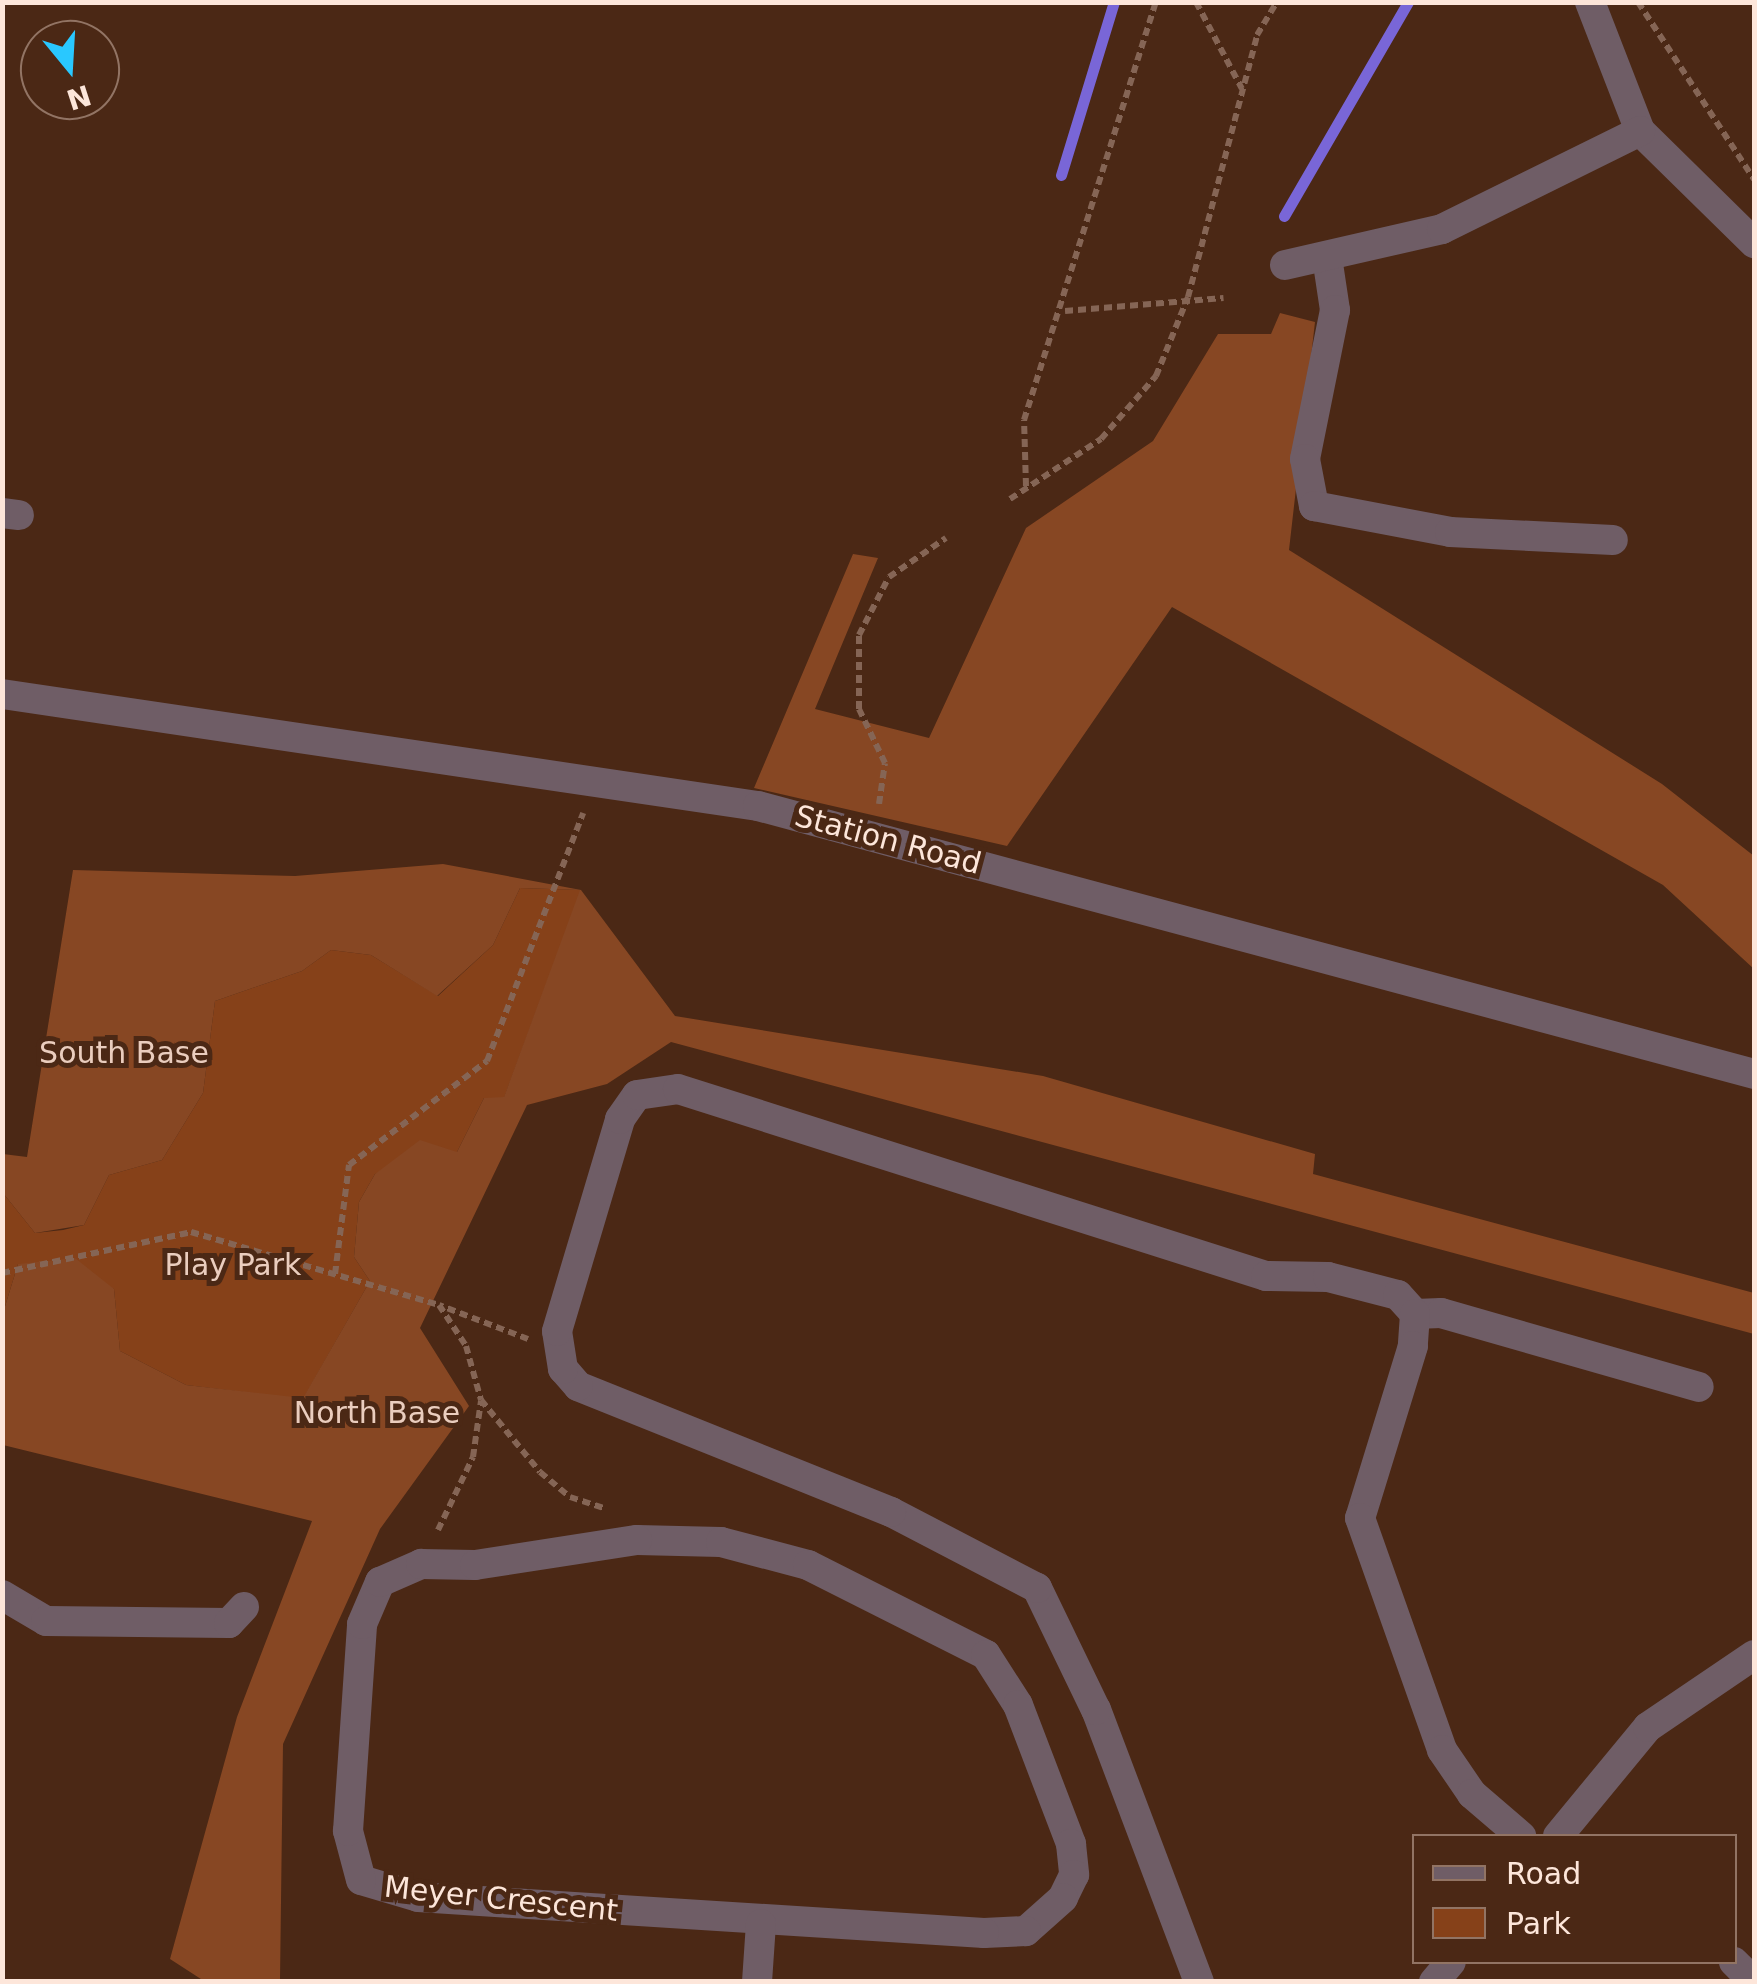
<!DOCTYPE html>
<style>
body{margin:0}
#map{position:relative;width:1757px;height:1984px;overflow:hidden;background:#4b2815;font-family:"DejaVu Sans",sans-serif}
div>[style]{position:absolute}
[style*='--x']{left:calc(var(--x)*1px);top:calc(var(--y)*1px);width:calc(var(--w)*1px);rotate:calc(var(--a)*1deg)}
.green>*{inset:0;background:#864119}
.forest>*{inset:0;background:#874723}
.stream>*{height:11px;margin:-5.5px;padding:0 5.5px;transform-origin:5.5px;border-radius:5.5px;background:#7966d7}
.path>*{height:6px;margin-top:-3px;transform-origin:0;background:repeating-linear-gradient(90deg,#856555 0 8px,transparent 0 13px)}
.minor>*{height:30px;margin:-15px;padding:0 15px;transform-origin:15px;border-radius:15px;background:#6f5d66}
span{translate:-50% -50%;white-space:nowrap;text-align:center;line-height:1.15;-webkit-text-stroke:10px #4b2815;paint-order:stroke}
.street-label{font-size:30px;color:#fde6da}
.park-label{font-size:30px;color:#eacdbe}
.frame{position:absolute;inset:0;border:5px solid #fde6da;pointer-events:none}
.legend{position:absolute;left:1412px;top:1834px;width:325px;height:130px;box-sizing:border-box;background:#4b2815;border:2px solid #927464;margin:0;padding:12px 18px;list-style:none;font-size:30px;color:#fde6da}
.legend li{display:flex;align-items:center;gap:20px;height:50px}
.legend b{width:50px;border:2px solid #927464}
.north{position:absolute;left:20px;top:20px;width:100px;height:100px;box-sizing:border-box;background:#4b2815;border:2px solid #927464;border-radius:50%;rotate:162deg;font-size:28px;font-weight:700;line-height:40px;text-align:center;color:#fde6da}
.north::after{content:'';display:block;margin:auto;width:35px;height:45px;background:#29c8ff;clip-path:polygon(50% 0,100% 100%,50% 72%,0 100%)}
</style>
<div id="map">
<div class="green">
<div style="clip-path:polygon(520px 888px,581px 890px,504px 1098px,484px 1098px,457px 1152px,375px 1174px,359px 1202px,354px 1257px,370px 1281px,303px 1399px,186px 1385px,120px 1351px,114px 1289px,18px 1264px,3px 1313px,3px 1193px,35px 1233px,63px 1230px,84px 1225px,109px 1175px,162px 1160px,203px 1093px,215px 1001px,302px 971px,331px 950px,371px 955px,438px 996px,493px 945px)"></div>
</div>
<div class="forest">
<div style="clip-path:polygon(1280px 313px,1315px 322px,1289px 550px,1662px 784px,1754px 856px,1754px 969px,1663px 885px,1172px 607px,1007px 846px,754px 788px,853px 554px,878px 558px,815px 709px,929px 738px,1026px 528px,1153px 441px,1218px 334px,1271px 334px)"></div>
<div style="clip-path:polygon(443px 864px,581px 890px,675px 1016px,1043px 1076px,1315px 1154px,1313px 1174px,1754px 1293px,1754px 1334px,671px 1042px,607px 1084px,527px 1105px,420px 1328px,469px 1406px,380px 1529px,283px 1744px,280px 1981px,204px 1981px,170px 1959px,237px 1717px,312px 1521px,3px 1445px,3px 1313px,18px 1264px,75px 1258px,114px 1289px,120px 1351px,186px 1385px,303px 1398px,370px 1281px,354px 1257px,359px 1202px,375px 1174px,420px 1140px,457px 1152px,484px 1098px,504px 1097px,580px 890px,520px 888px,493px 945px,437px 996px,371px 955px,331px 950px,302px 971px,215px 1001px,203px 1093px,162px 1160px,109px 1175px,84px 1225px,35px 1233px,3px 1193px,3px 1154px,27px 1157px,73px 870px,295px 876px)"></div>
</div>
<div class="stream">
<div style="--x:1061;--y:175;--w:181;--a:-73"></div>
<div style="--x:1284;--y:216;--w:247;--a:-59.9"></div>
</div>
<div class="path">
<div style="--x:1196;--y:2;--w:98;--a:62.1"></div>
<div style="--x:1638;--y:2;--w:212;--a:56.8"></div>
<div style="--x:1065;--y:311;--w:159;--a:-4.7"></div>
<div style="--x:1026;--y:486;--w:66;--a:-91.7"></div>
<div style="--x:1024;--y:420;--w:438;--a:-72.5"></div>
<div style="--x:1010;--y:499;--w:109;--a:-33.4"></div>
<div style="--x:1101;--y:439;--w:84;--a:-48.9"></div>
<div style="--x:1156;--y:376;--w:85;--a:-67.9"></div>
<div style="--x:1188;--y:297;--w:271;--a:-75.2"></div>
<div style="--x:1257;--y:35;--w:39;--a:-59"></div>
<div style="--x:879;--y:804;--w:41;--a:-81.7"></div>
<div style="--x:885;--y:763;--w:60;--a:-115.7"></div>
<div style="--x:859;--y:709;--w:74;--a:-90"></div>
<div style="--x:859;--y:635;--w:65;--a:-62.7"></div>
<div style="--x:889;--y:577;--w:69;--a:-34.4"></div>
<div style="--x:2;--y:1273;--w:193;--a:-12.2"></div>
<div style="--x:191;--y:1232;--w:259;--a:16.4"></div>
<div style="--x:335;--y:1274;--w:110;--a:-82.7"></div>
<div style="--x:349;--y:1165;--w:173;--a:-37"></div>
<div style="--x:487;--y:1061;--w:266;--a:-68.8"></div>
<div style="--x:528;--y:1339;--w:95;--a:-159.1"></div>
<div style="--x:439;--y:1305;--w:49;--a:56.6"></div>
<div style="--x:466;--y:1346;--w:56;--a:74.5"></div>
<div style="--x:481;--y:1400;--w:93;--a:50.7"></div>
<div style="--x:540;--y:1472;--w:39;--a:40"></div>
<div style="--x:570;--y:1497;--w:35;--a:18"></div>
<div style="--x:438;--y:1530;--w:81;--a:-64.4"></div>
<div style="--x:473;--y:1457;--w:57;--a:-81.9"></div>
</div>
<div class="minor">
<div style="--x:1590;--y:2;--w:138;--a:68.8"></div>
<div style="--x:1640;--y:131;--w:160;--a:44.5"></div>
<div style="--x:1327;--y:257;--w:54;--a:81.4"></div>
<div style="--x:1335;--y:310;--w:152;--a:101.4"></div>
<div style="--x:1305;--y:459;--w:48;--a:79.2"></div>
<div style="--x:1314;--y:506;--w:138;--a:10.8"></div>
<div style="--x:1450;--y:532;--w:163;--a:2.8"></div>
<div style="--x:1285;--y:265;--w:161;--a:-12.9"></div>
<div style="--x:1442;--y:229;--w:221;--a:-26.3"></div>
<div style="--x:2;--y:513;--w:17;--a:7"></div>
<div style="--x:2;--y:694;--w:764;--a:8.43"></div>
<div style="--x:758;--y:806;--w:1031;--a:15.06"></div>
<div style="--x:1415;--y:1314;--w:26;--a:-2"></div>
<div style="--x:1441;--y:1313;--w:268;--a:16"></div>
<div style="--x:637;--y:1540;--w:84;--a:1.4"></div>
<div style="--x:721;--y:1542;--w:90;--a:14.8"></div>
<div style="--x:808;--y:1565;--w:199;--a:26.8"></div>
<div style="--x:986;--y:1655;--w:59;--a:57.4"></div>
<div style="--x:1018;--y:1705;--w:149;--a:69.1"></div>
<div style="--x:1071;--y:1844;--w:31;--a:84"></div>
<div style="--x:1074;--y:1875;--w:25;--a:116"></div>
<div style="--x:1063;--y:1898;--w:50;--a:138.3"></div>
<div style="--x:1026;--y:1931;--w:42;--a:177.3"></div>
<div style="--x:984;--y:1933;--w:567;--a:-176.36"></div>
<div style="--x:418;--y:1897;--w:59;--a:-163.4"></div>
<div style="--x:361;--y:1880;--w:51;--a:-104.9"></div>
<div style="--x:348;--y:1831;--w:207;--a:-86.1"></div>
<div style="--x:362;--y:1624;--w:46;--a:-66.8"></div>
<div style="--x:380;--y:1582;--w:45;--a:-23.7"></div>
<div style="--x:421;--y:1564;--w:54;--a:1.1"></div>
<div style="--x:475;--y:1565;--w:164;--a:-8.8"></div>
<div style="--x:2;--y:1595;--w:51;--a:30.6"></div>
<div style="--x:46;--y:1621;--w:183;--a:0.6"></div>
<div style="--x:229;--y:1623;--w:22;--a:-47"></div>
<div style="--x:1558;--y:1836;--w:141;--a:-50.5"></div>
<div style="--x:1648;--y:1727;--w:128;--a:-34.2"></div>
<div style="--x:1734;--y:1962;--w:28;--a:45"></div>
<div style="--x:757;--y:1982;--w:58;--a:-86.1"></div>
<div style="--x:1199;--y:1982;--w:291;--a:-110.7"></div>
<div style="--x:1096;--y:1710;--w:136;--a:-115.8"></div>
<div style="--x:1037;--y:1588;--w:165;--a:-152.5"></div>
<div style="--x:891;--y:1512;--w:337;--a:-158.1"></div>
<div style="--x:578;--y:1386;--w:23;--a:-131"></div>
<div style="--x:563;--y:1369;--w:38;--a:-99"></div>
<div style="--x:557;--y:1331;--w:221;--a:-73.4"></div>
<div style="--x:620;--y:1119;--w:29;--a:-55"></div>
<div style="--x:637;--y:1095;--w:41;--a:-8.3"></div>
<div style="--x:678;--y:1089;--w:617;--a:17.64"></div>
<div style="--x:1266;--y:1276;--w:62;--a:0.9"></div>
<div style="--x:1328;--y:1277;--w:72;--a:14.4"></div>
<div style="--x:1398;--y:1295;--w:25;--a:48"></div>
<div style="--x:1415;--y:1314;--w:32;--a:94"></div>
<div style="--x:1413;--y:1346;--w:180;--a:107.1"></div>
<div style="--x:1360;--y:1518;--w:246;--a:70.5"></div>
<div style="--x:1442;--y:1750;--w:53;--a:55.7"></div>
<div style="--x:1472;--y:1794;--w:65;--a:40.6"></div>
<div style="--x:1434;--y:1982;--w:26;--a:-50"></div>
</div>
<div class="street-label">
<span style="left:888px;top:840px;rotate:15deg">Station Road</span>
<span style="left:501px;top:1899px;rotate:6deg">Meyer Crescent</span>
</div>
<div class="park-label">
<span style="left:124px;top:1053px">South Base</span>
<span style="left:233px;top:1265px">Play Park</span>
<span style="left:377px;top:1413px">North Base</span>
</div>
<div class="frame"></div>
<ul class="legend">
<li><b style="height:12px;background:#6f5d66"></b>Road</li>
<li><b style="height:28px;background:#864119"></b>Park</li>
</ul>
<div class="north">N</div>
</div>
